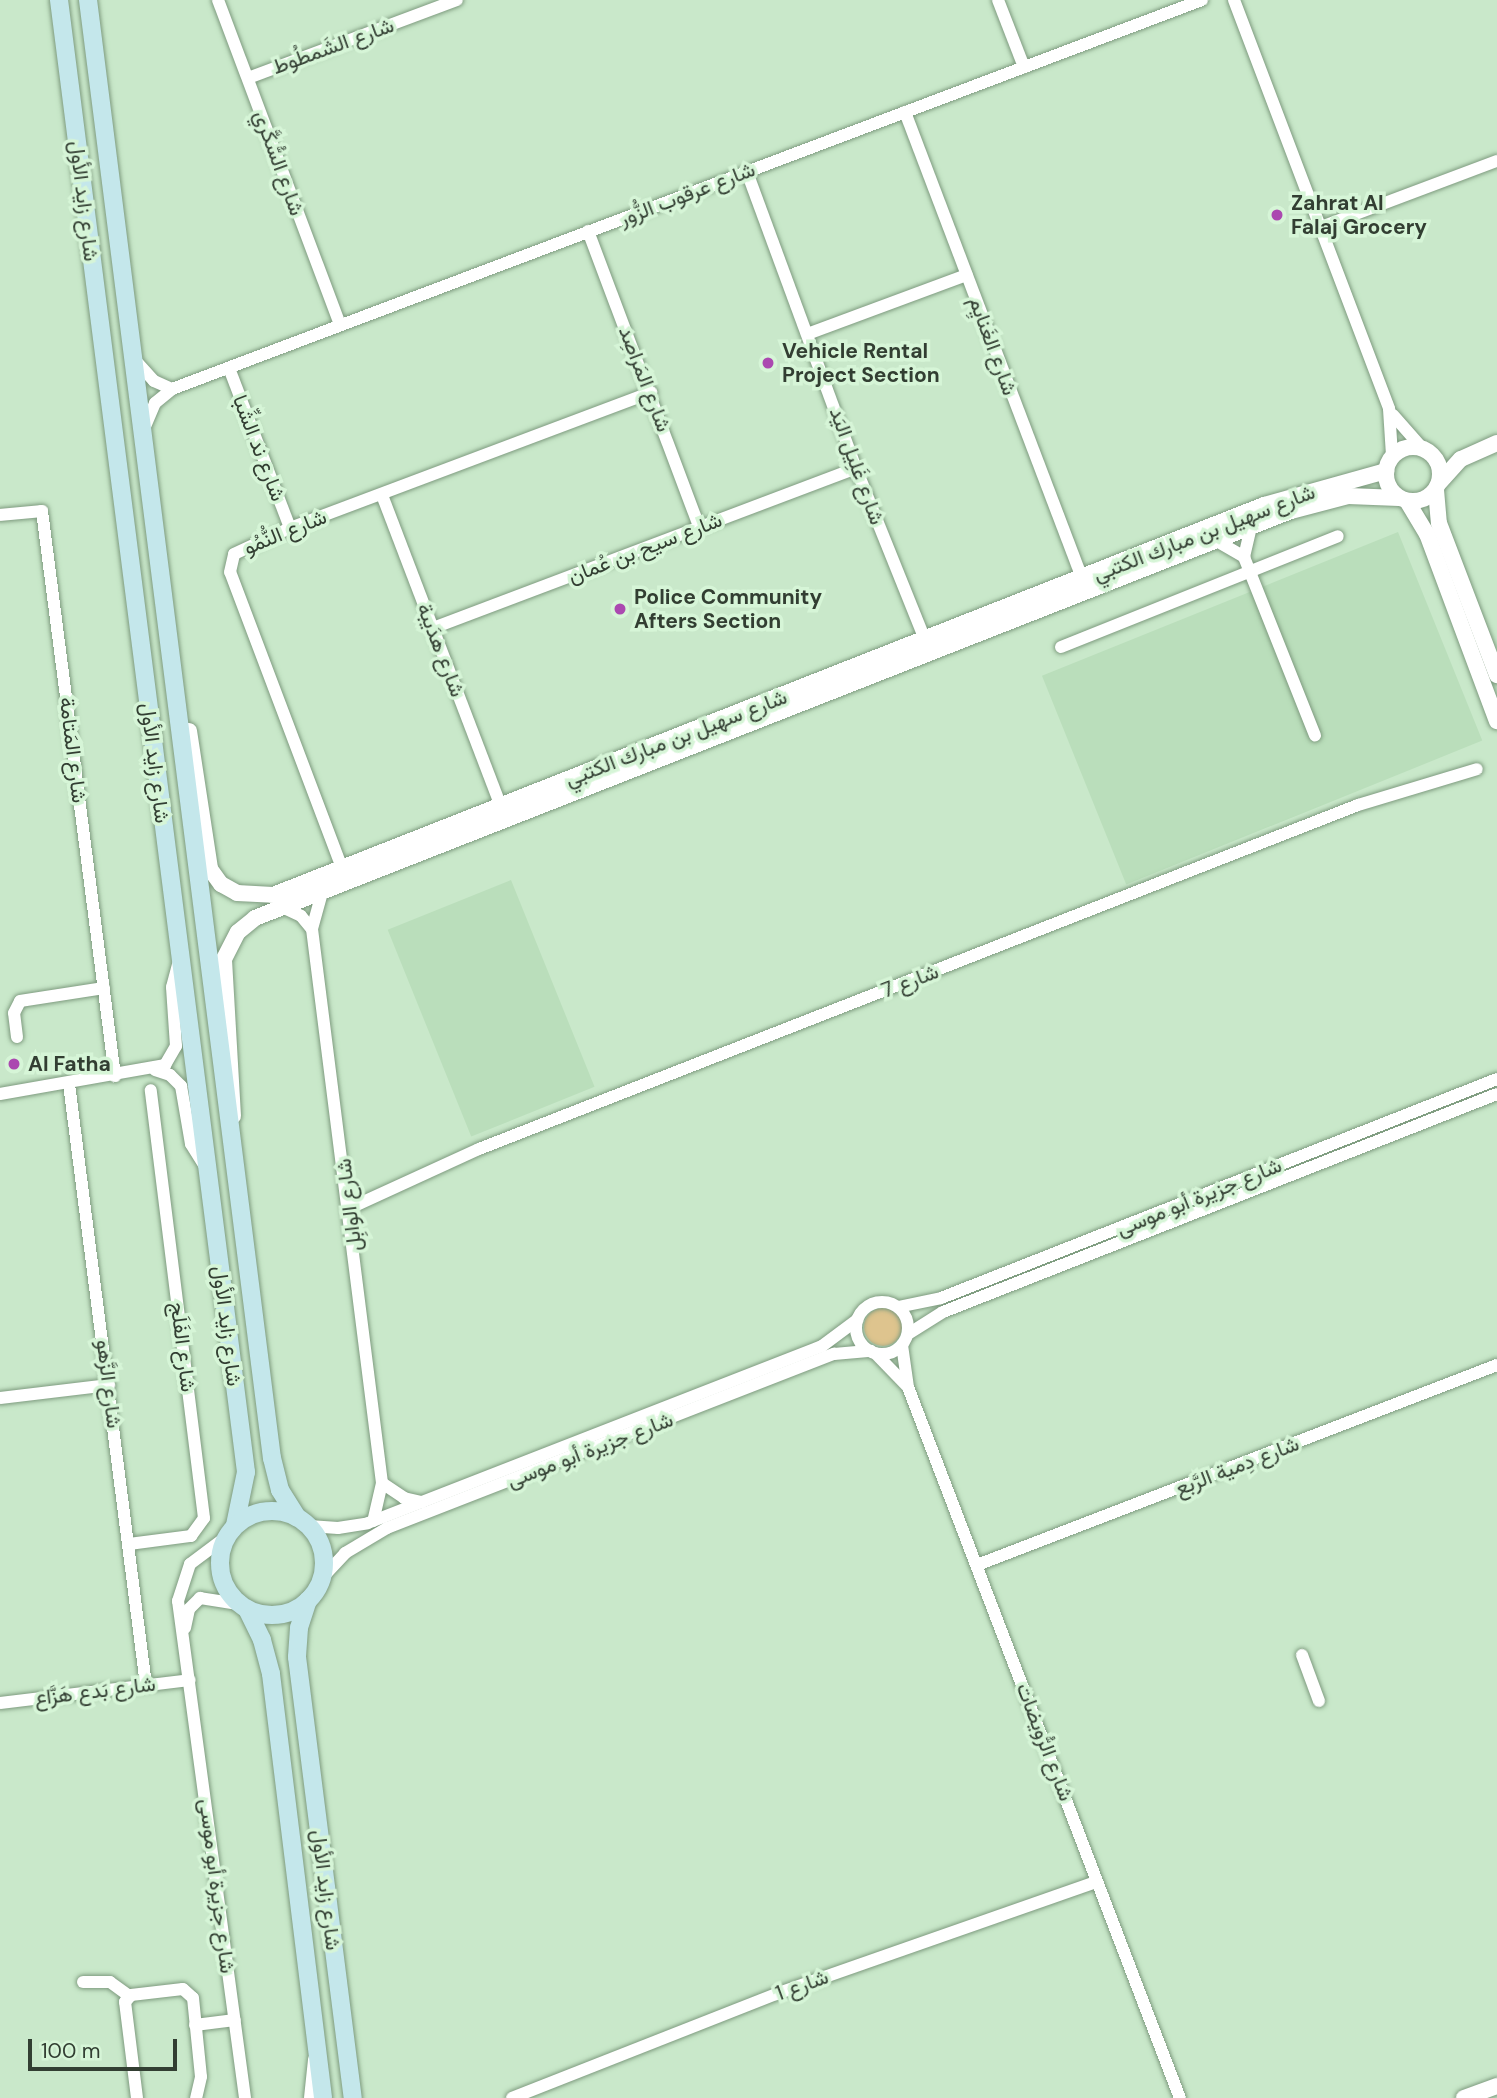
<!DOCTYPE html>
<meta charset="utf-8">
<style>
body{margin:0}
#map{position:relative;width:1497px;height:2098px;overflow:hidden;background:#c9e8ca;font-family:"DM Sans",Vazirmatn,sans-serif}
div>[style]{position:absolute}
[style*='--x']{left:calc(var(--x)*1px);top:calc(var(--y)*1px);width:calc(var(--w)*1px);rotate:calc(var(--a)*1deg)}
.built>*{inset:0;background:#badebb;transform-origin:0 0}
.green>*{inset:0;background:#dec48e}
.round{border-radius:50%}
.roads{filter:drop-shadow(0 0 2px #7e9b7f) drop-shadow(0 0 2px #7e9b7f)}
.minor>*{height:12px;margin:-6px;padding:0 6px;transform-origin:6px;border-radius:6px;background:#fff}
.minor>.ring{margin:-6px;padding:0;box-sizing:content-box;background:none;border:12px solid #fff;border-radius:50%}
.tertiary>*{height:16px;margin:-8px;padding:0 8px;transform-origin:8px;border-radius:8px;background:#fff}
.tertiary>.ring{margin:-8px;padding:0;box-sizing:content-box;background:none;border:16px solid #fff;border-radius:50%}
.secondary>*{height:18px;margin:-9px;padding:0 9px;transform-origin:9px;border-radius:9px;background:#c4e7eb}
.secondary>.ring{margin:-9px;padding:0;box-sizing:content-box;background:none;border:18px solid #c4e7eb;border-radius:50%}
.dots>*{width:19px;height:19px;translate:-50% -50%;box-sizing:border-box;border:4px solid #d6f5d7;border-radius:50%}
span{translate:-50% -50%;white-space:nowrap;text-align:center;line-height:1.15;-webkit-text-stroke:7px #d6f5d7;paint-order:stroke}
.street-label{font-size:21px;color:#323e32}
.poi-label{font-size:21px;color:#323e32;font-weight:700}
.left{translate:0 -50%;text-align:left}
.scale{position:absolute;left:28px;top:2039px;width:149px;height:32px;box-sizing:border-box;border:4px solid #323e32;border-top:0;padding-left:9px;font-size:21px;line-height:24px;white-space:nowrap;color:#323e32;-webkit-text-stroke:5px #d6f5d7;paint-order:stroke}
</style>
<div id="map">
<div class="built">
<div style="left:1398px;top:532px;width:225px;height:384px;rotate:68deg"></div>
<div style="left:511px;top:880px;width:223px;height:133px;rotate:68deg"></div>
</div>
<div class="green">
<div class="round" style="left:864px;top:1308px;width:38px;height:38px"></div>
</div>
<div class="roads">
<div class="minor">
<div style="--x:218;--y:0;--w:347;--a:69.4"></div>
<div style="--x:998;--y:0;--w:72;--a:68.8"></div>
<div style="--x:1234;--y:0;--w:437;--a:69.2"></div>
<div style="--x:1389;--y:409;--w:47;--a:86.3"></div>
<div style="--x:248;--y:78;--w:223;--a:-20.5"></div>
<div style="--x:905;--y:112;--w:499;--a:69.2"></div>
<div style="--x:747;--y:172;--w:315;--a:69.8"></div>
<div style="--x:856;--y:468;--w:185;--a:68.1"></div>
<div style="--x:1321;--y:227;--w:188;--a:-20.6"></div>
<div style="--x:588;--y:231;--w:316;--a:69.4"></div>
<div style="--x:810;--y:333;--w:167;--a:-20.3"></div>
<div style="--x:135;--y:360;--w:28;--a:48"></div>
<div style="--x:154;--y:381;--w:20;--a:24"></div>
<div style="--x:229;--y:368;--w:171;--a:69.1"></div>
<div style="--x:1393;--y:415;--w:45;--a:48.6"></div>
<div style="--x:144;--y:429;--w:28;--a:-67"></div>
<div style="--x:155;--y:403;--w:22;--a:-39"></div>
<div style="--x:172;--y:389;--w:1101;--a:-20.69"></div>
<div style="--x:382;--y:495;--w:333;--a:69.1"></div>
<div style="--x:0;--y:515;--w:42;--a:-5.4"></div>
<div style="--x:42;--y:511;--w:570;--a:82.64"></div>
<div style="--x:1215;--y:540;--w:34;--a:30"></div>
<div style="--x:1244;--y:557;--w:192;--a:68.3"></div>
<div style="--x:1244;--y:557;--w:31;--a:-77"></div>
<div style="--x:433;--y:628;--w:452;--a:-20.7"></div>
<div style="--x:1061;--y:647;--w:298;--a:-21.8"></div>
<div style="--x:342;--y:868;--w:316;--a:-110.7"></div>
<div style="--x:230;--y:572;--w:18;--a:-77"></div>
<div style="--x:234;--y:554;--w:62;--a:-24.9"></div>
<div style="--x:290;--y:528;--w:386;--a:-20.6"></div>
<div style="--x:323;--y:889;--w:41;--a:105.4"></div>
<div style="--x:312;--y:929;--w:558;--a:82.8"></div>
<div style="--x:382;--y:1483;--w:39;--a:103"></div>
<div style="--x:280;--y:906;--w:23;--a:25"></div>
<div style="--x:301;--y:916;--w:17;--a:50"></div>
<div style="--x:17;--y:1037;--w:24;--a:-97"></div>
<div style="--x:14;--y:1013;--w:13;--a:-63"></div>
<div style="--x:20;--y:1001;--w:85;--a:-8.8"></div>
<div style="--x:155;--y:1070;--w:16;--a:18"></div>
<div style="--x:170;--y:1075;--w:16;--a:45"></div>
<div style="--x:181;--y:1086;--w:59;--a:80.2"></div>
<div style="--x:191;--y:1144;--w:31;--a:58"></div>
<div style="--x:69;--y:1084;--w:606;--a:82.7"></div>
<div style="--x:0;--y:1094;--w:168;--a:-10"></div>
<div style="--x:165;--y:1065;--w:22;--a:-60"></div>
<div style="--x:176;--y:1046;--w:59;--a:-93.9"></div>
<div style="--x:172;--y:987;--w:27;--a:-75"></div>
<div style="--x:350;--y:1208;--w:142;--a:-24.6"></div>
<div style="--x:479;--y:1149;--w:944;--a:-21.37"></div>
<div style="--x:1358;--y:805;--w:124;--a:-16.8"></div>
<div class="ring" style="left:856px;top:1302px;width:40px;height:40px"></div>
<div style="--x:898;--y:1307;--w:44;--a:-11.8"></div>
<div style="--x:941;--y:1298;--w:598;--a:-21.5"></div>
<div style="--x:908;--y:1334;--w:41;--a:-32.2"></div>
<div style="--x:943;--y:1312;--w:595;--a:-21.48"></div>
<div style="--x:902;--y:1345;--w:42;--a:81.9"></div>
<div style="--x:908;--y:1387;--w:761;--a:69.07"></div>
<div style="--x:875;--y:1353;--w:45;--a:45.9"></div>
<div style="--x:0;--y:1398;--w:110;--a:-6.8"></div>
<div style="--x:382;--y:1483;--w:27;--a:34"></div>
<div style="--x:404;--y:1498;--w:18;--a:13"></div>
<div style="--x:309;--y:1526;--w:29;--a:4"></div>
<div style="--x:338;--y:1528;--w:30;--a:-9"></div>
<div style="--x:368;--y:1523;--w:487;--a:-21.3"></div>
<div style="--x:822;--y:1346;--w:44;--a:-36.6"></div>
<div style="--x:226;--y:1537;--w:45;--a:143.1"></div>
<div style="--x:190;--y:1564;--w:39;--a:108"></div>
<div style="--x:178;--y:1601;--w:501;--a:82.32"></div>
<div style="--x:129;--y:1544;--w:63;--a:-7.4"></div>
<div style="--x:191;--y:1536;--w:22;--a:-54"></div>
<div style="--x:204;--y:1518;--w:431;--a:-97.1"></div>
<div style="--x:977;--y:1565;--w:557;--a:-21.04"></div>
<div style="--x:323;--y:1577;--w:33;--a:-47"></div>
<div style="--x:345;--y:1553;--w:49;--a:-30.8"></div>
<div style="--x:387;--y:1528;--w:480;--a:-21.3"></div>
<div style="--x:834;--y:1354;--w:37;--a:-5"></div>
<div style="--x:185;--y:1628;--w:19;--a:-78"></div>
<div style="--x:189;--y:1609;--w:16;--a:-45"></div>
<div style="--x:200;--y:1598;--w:39;--a:9"></div>
<div style="--x:1302;--y:1655;--w:49;--a:69.7"></div>
<div style="--x:0;--y:1703;--w:191;--a:-6.9"></div>
<div style="--x:83;--y:1982;--w:27;--a:0"></div>
<div style="--x:110;--y:1982;--w:24;--a:36"></div>
<div style="--x:195;--y:2025;--w:40;--a:-7.1"></div>
<div style="--x:137;--y:2098;--w:97;--a:-97.1"></div>
<div style="--x:125;--y:2002;--w:9;--a:-49"></div>
<div style="--x:131;--y:1995;--w:52;--a:-6.6"></div>
<div style="--x:183;--y:1989;--w:13;--a:42"></div>
<div style="--x:193;--y:1998;--w:79;--a:84.2"></div>
<div style="--x:201;--y:2077;--w:22;--a:103"></div>
<div style="--x:310;--y:2098;--w:39;--a:-84"></div>
<div style="--x:512;--y:2098;--w:284;--a:-21.5"></div>
<div style="--x:776;--y:1994;--w:339;--a:-19.3"></div>
</div>
<div class="tertiary">
<div class="ring" style="left:1386px;top:447px;width:38px;height:38px"></div>
<div style="--x:1440;--y:482;--w:31;--a:-48"></div>
<div style="--x:1461;--y:459;--w:39;--a:-24"></div>
<div style="--x:1436;--y:490;--w:33;--a:85"></div>
<div style="--x:1439;--y:523;--w:163;--a:69.1"></div>
<div style="--x:1407;--y:501;--w:39;--a:59"></div>
<div style="--x:1427;--y:534;--w:200;--a:69.5"></div>
<div style="--x:189;--y:731;--w:140;--a:81.3"></div>
<div style="--x:210;--y:869;--w:19;--a:54"></div>
<div style="--x:221;--y:884;--w:18;--a:29"></div>
<div style="--x:237;--y:893;--w:36;--a:3"></div>
<div style="--x:273;--y:895;--w:1065;--a:-21.48"></div>
<div style="--x:1264;--y:505;--w:127;--a:-15.6"></div>
<div style="--x:233;--y:1116;--w:157;--a:-93.3"></div>
<div style="--x:224;--y:959;--w:30;--a:-63"></div>
<div style="--x:238;--y:932;--w:22;--a:-39"></div>
<div style="--x:255;--y:918;--w:1113;--a:-21.45"></div>
<div style="--x:1291;--y:511;--w:59;--a:-14.7"></div>
<div style="--x:1348;--y:496;--w:51;--a:2.2"></div>
<div style="--x:1464;--y:2098;--w:35;--a:-20"></div>
</div>
<div class="secondary">
<div style="--x:59;--y:0;--w:1484;--a:82.76"></div>
<div style="--x:246;--y:1472;--w:54;--a:101.7"></div>
<div style="--x:88;--y:0;--w:1470;--a:82.81"></div>
<div style="--x:272;--y:1458;--w:33;--a:76"></div>
<div style="--x:280;--y:1490;--w:32;--a:58"></div>
<div class="ring" style="left:220px;top:1511px;width:86px;height:86px"></div>
<div style="--x:308;--y:1600;--w:29;--a:108"></div>
<div style="--x:299;--y:1628;--w:29;--a:94"></div>
<div style="--x:297;--y:1657;--w:445;--a:82.8"></div>
<div style="--x:247;--y:1609;--w:34;--a:64"></div>
<div style="--x:262;--y:1640;--w:35;--a:75"></div>
<div style="--x:271;--y:1674;--w:427;--a:83"></div>
</div>
</div>
<div class="dots">
<div style="left:1277px;top:215px;background:#ab49b0"></div>
<div style="left:768px;top:363px;background:#ab49b0"></div>
<div style="left:620px;top:609px;background:#ab49b0"></div>
<div style="left:14px;top:1064px;background:#ab49b0"></div>
</div>
<div class="street-label">
<span style="left:333px;top:46px;rotate:-20deg">شارع الشَمطُوط</span>
<span style="left:279px;top:163px;rotate:70deg">شارع السُّكَّري</span>
<span style="left:687px;top:194px;rotate:-21deg">شارع عرقوب الزُّور</span>
<span style="left:84px;top:201px;rotate:83deg">شارع زايد الأول</span>
<span style="left:993px;top:346px;rotate:70deg">شارع الغَنايِم</span>
<span style="left:645px;top:379px;rotate:69deg">شارع المَراصِد</span>
<span style="left:259px;top:448px;rotate:69deg">شارع ند الشِّبا</span>
<span style="left:857px;top:466px;rotate:70deg">شارع غَلِيل اليَد</span>
<span style="left:285px;top:532px;rotate:-22deg">شارع النُّمُو</span>
<span style="left:1204px;top:533px;rotate:-21deg">شارع سهيل بن مبارك الكتبي</span>
<span style="left:645px;top:548px;rotate:-21deg">شارع سيح بن عُمان</span>
<span style="left:441px;top:650px;rotate:69deg">شارع هدَيبة</span>
<span style="left:676px;top:738px;rotate:-21deg">شارع سهيل بن مبارك الكتبي</span>
<span style="left:73px;top:750px;rotate:83deg">شارع المَتامة</span>
<span style="left:155px;top:763px;rotate:83deg">شارع زايد الأول</span>
<span style="left:910px;top:981px;rotate:-21deg">شارع 7</span>
<span style="left:1199px;top:1197px;rotate:-22deg">شارع جزيرة أبو موسى</span>
<span style="left:349px;top:1205px;rotate:-97deg">شارع الوابِل</span>
<span style="left:227px;top:1326px;rotate:83deg">شارع زايد الأول</span>
<span style="left:183px;top:1347px;rotate:83deg">شارع الفَلَج</span>
<span style="left:109px;top:1384px;rotate:83deg">شارع الزَّهو</span>
<span style="left:590px;top:1450px;rotate:-21deg">شارع جزيرة أبو موسى</span>
<span style="left:1237px;top:1466px;rotate:-21deg">شارع دِمية الرَّبع</span>
<span style="left:95px;top:1691px;rotate:-7deg">شارع بَدع هَزَّاع</span>
<span style="left:1045px;top:1742px;rotate:69deg">شارع الرُّويضات</span>
<span style="left:217px;top:1886px;rotate:83deg">شارع جزيرة أبو موسى</span>
<span style="left:326px;top:1890px;rotate:83deg">شارع زايد الأول</span>
<span style="left:802px;top:1985px;rotate:-20deg">شارع 1</span>
</div>
<div class="poi-label">
<span class="left" style="left:1291px;top:215px">Zahrat Al<br>Falaj Grocery</span>
<span class="left" style="left:782px;top:363px">Vehicle Rental<br>Project Section</span>
<span class="left" style="left:634px;top:609px">Police Community<br>Afters Section</span>
<span class="left" style="left:28px;top:1064px">Al Fatha</span>
</div>
<div class="scale">100 m</div>
</div>
